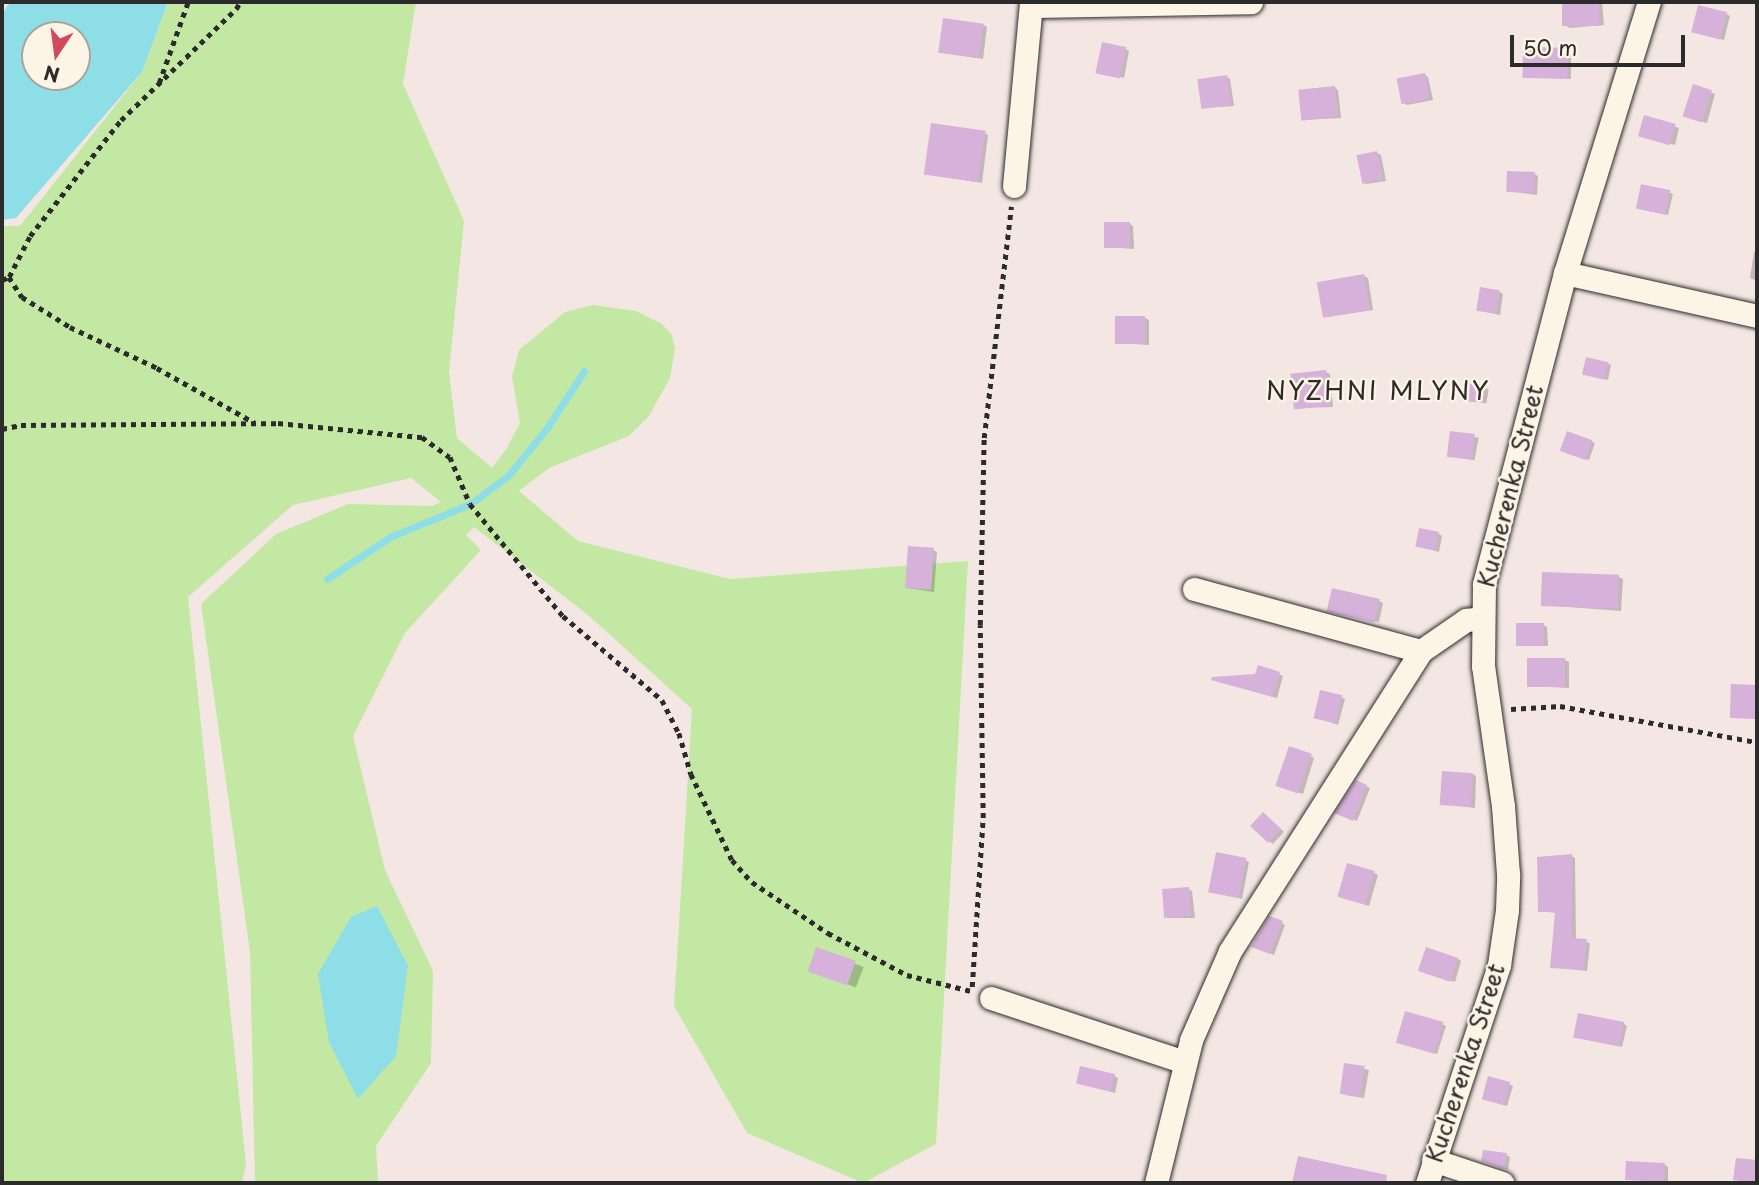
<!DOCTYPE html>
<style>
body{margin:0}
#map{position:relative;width:1759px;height:1185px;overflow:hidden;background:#f4e7e3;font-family:"Playpen Sans",sans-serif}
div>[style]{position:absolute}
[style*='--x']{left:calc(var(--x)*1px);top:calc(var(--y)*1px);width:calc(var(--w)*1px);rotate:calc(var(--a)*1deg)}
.green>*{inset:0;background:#c3e8a3}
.water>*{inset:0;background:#8ddee6}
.shadow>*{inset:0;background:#0003;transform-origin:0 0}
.stream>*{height:7px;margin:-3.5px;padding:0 3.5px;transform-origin:3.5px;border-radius:3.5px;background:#8ddee6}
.building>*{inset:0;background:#d6b1da;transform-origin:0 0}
.path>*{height:4.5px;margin-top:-2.25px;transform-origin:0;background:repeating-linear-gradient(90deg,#2b2b2b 0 5px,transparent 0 10px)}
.roads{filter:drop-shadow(0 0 2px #2b2b2b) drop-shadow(0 0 2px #2b2b2b)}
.minor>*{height:23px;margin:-11.5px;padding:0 11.5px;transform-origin:11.5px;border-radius:11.5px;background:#fcf5e5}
span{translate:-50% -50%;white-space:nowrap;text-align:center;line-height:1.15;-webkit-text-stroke:5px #fcf5e5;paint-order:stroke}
.street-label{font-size:23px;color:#2b2b2b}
.quarter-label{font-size:26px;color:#2b2b2b;letter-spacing:2px}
.frame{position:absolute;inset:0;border:4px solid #2b2b2b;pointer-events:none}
.north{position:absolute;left:21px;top:21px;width:70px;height:70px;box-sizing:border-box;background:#fcf5e5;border:2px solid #a8a49b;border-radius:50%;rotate:193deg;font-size:19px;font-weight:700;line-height:28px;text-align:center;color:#2b2b2b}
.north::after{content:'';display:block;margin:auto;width:24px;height:32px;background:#d1495b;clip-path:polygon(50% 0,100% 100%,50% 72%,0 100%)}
.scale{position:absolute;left:1510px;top:35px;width:175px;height:32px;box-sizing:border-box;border:4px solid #2b2b2b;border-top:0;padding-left:9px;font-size:21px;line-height:24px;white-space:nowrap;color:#2b2b2b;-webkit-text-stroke:5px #fcf5e5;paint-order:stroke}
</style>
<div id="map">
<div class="green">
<div style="clip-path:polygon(168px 2px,416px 2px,403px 84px,464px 221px,449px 372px,457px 438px,492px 468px,507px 448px,520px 423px,512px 376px,519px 350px,565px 312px,593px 305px,636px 311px,662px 324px,672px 335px,675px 349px,670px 378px,649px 416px,629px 436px,549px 468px,519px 491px,578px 541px,730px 579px,968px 561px,936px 1144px,863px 1183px,747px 1133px,674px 1006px,692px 709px,588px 615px,474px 527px,466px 535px,481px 550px,405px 633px,353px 736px,385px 870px,433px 971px,431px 1063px,376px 1146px,378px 1183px,255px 1183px,250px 952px,201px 604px,276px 534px,348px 504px,432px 506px,441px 502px,411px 478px,293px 505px,188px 597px,246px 1164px,242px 1183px,2px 1183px,2px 226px,20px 226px,142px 72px)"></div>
</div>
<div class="water">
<div style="clip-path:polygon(evenodd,10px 2px,168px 2px,142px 72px,16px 218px,2px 220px,2px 14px,10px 2px,35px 35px,77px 35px,77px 77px,35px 77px,35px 35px)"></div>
<div style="clip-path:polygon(377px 906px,408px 966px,396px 1056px,358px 1099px,329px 1042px,318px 974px,351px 917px)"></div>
</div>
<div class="shadow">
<div style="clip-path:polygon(1564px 2px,1602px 2px,1604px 25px,1569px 28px,1566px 25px)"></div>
<div style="clip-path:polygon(1726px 14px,1730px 16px,1724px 40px,1693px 31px)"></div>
<div style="clip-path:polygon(984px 25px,987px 27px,983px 59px,940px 52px)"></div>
<div style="clip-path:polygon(1125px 49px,1129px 51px,1124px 78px,1098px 72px)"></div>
<div style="clip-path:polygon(1567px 50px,1571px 52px,1571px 79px,1524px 77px)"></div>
<div style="clip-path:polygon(1425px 75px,1428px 77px,1433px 100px,1407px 105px,1404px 103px)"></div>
<div style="clip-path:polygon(1227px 77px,1230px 79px,1234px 106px,1203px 108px)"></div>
<div style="clip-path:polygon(1694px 86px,1715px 94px,1707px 123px,1689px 118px)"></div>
<div style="clip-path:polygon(1335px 88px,1338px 90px,1341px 118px,1303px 120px)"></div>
<div style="clip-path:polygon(1645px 118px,1679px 128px,1675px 145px,1645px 137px)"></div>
<div style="clip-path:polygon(984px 133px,988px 135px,982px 183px,926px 174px)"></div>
<div style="clip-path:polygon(1377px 153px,1381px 155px,1386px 181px,1366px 184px,1362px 182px)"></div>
<div style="clip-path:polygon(1534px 174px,1538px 176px,1537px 195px,1508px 191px)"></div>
<div style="clip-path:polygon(1669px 192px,1673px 194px,1668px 215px,1641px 209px)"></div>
<div style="clip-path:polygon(1130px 224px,1133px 226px,1134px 249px,1106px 247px)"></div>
<div style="clip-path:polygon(1754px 252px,1757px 252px,1757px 281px,1750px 278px)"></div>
<div style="clip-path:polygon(1364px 276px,1368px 278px,1373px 310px,1328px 317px,1324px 315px)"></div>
<div style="clip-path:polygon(1500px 292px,1503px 294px,1500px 315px,1478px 310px)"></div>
<div style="clip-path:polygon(1145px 318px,1149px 320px,1149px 345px,1117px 343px)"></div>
<div style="clip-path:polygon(1607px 363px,1611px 365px,1608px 380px,1584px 374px)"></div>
<div style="clip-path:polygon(1326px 372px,1330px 374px,1333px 407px,1295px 408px)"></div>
<div style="left:1465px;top:385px;width:24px;height:15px;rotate:9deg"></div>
<div style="left:1452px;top:433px;width:27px;height:23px;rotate:10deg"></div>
<div style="clip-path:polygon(1591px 441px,1595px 443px,1589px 460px,1566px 453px)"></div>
<div style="clip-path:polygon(1438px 533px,1442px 536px,1439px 552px,1418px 546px)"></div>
<div style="clip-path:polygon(933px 550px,937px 552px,934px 592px,907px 588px)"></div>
<div style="clip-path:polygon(1619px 577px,1623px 579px,1621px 611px,1542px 605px)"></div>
<div style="clip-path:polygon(1379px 601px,1383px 603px,1379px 622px,1333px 612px)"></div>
<div style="clip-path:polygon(1543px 625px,1547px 627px,1548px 646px,1519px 645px)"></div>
<div style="clip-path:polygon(1565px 660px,1569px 662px,1569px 688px,1529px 686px)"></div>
<div style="clip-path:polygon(1279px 674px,1283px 676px,1277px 698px,1217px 681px)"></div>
<div style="clip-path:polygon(1341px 697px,1345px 699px,1338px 725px,1315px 717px)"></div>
<div style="clip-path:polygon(1311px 756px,1314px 758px,1303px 794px,1282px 787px)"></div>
<div style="clip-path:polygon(1473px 774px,1476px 776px,1475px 808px,1442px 804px)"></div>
<div style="clip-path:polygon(1356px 782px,1370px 788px,1357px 821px,1340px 814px)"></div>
<div style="clip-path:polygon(1267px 817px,1284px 832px,1273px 844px,1270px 842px)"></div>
<div style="clip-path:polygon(1571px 856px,1575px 858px,1576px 940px,1590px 943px,1587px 971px,1551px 967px,1556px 913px,1540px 911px)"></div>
<div style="clip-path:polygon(1245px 860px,1249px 862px,1242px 899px,1211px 891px)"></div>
<div style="clip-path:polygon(1374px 873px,1378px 875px,1369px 906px,1343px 898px)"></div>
<div style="clip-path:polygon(1188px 889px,1192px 891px,1195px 918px,1167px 918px)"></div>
<div style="clip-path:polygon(1282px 923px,1285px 925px,1274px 955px,1257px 948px)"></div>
<div style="left:817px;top:949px;width:50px;height:22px;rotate:21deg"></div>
<div style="clip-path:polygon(1458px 959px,1461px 961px,1455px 982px,1424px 973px)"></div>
<div style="clip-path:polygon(1623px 1023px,1627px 1026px,1622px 1047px,1575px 1036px)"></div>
<div style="clip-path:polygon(1442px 1024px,1446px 1026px,1437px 1054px,1401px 1043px)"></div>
<div style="clip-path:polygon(1346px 1065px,1369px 1070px,1364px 1098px,1345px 1095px)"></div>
<div style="clip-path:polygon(1114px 1076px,1118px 1078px,1115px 1093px,1078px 1083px)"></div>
<div style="clip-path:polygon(1509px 1084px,1513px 1086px,1507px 1106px,1487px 1100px)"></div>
<div style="clip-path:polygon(1506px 1155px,1510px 1157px,1508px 1170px,1487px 1163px)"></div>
<div style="clip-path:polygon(1665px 1165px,1668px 1167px,1668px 1183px,1627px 1179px)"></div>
</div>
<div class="stream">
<div style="--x:327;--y:579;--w:76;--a:-33.7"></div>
<div style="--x:390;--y:537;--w:87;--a:-22.4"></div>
<div style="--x:470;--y:504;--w:47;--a:-36.4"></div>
<div style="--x:508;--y:476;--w:62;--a:-50.9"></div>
<div style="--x:547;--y:428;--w:68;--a:-57"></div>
</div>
<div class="building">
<div style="left:1562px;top:2px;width:37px;height:24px"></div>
<div style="left:1698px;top:5px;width:30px;height:28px;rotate:14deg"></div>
<div style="left:943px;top:18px;width:41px;height:35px;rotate:8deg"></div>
<div style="left:1102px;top:42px;width:25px;height:32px;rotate:12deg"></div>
<div style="left:1523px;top:47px;width:45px;height:31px;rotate:1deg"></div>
<div style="left:1425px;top:73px;width:26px;height:29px;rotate:79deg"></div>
<div style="left:1227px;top:75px;width:30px;height:30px;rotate:82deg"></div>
<div style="left:1693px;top:84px;width:20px;height:34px;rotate:18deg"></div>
<div style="left:1335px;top:86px;width:31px;height:37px;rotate:84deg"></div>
<div style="left:1644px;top:115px;width:33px;height:22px;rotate:16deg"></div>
<div style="left:931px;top:123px;width:55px;height:52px;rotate:8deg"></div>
<div style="left:1377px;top:151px;width:29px;height:21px;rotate:78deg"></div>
<div style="left:1507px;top:171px;width:28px;height:21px;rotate:2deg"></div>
<div style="left:1641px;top:184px;width:30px;height:25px;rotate:12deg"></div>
<div style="left:1104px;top:222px;width:26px;height:26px"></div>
<div style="left:1364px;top:274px;width:36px;height:48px;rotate:80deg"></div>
<div style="left:1480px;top:287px;width:20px;height:24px;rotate:9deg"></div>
<div style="left:1115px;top:316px;width:30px;height:28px"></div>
<div style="left:1586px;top:357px;width:23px;height:18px;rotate:13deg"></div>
<div style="left:1326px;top:370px;width:36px;height:36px;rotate:84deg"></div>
<div style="left:1463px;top:383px;width:22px;height:18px;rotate:5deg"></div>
<div style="left:1450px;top:431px;width:25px;height:26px;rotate:7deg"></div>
<div style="left:1567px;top:431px;width:27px;height:21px;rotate:20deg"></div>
<div style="left:1419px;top:528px;width:20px;height:19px;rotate:11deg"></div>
<div style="left:908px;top:546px;width:26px;height:42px;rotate:4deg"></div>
<div style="left:1542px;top:572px;width:77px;height:34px;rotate:2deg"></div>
<div style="left:1332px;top:588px;width:49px;height:24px;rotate:13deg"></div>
<div style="left:1516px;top:623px;width:28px;height:23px"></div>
<div style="left:1527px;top:658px;width:38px;height:29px"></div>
<div style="clip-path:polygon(1258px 665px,1280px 672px,1273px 697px,1211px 680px,1212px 677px,1255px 674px)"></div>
<div style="left:1731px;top:684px;width:26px;height:34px;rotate:2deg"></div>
<div style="left:1320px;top:690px;width:23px;height:29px;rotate:13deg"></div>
<div style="left:1289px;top:746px;width:24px;height:42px;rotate:19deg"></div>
<div style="left:1442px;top:771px;width:31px;height:34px;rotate:4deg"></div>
<div style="clip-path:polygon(1356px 780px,1367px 785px,1353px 821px,1334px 813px)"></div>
<div style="left:1263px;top:812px;width:25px;height:19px;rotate:43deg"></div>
<div style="left:1216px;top:852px;width:31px;height:41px;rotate:11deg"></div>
<div style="clip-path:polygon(1572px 854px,1572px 938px,1587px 939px,1584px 970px,1550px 968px,1555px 912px,1538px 912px,1537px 857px)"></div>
<div style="left:1347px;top:863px;width:29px;height:35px;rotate:16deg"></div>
<div style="left:1189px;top:887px;width:29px;height:27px;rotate:86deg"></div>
<div style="clip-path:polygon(1269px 916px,1283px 921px,1270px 954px,1251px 947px)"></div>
<div style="left:816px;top:947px;width:42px;height:26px;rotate:19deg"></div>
<div style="left:1426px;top:947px;width:34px;height:25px;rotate:19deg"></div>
<div style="left:1405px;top:1011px;width:40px;height:33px;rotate:16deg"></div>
<div style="left:1578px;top:1013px;width:47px;height:25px;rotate:11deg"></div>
<div style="left:1344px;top:1063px;width:21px;height:31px;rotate:8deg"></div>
<div style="left:1080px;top:1066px;width:36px;height:18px;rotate:13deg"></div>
<div style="left:1488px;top:1076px;width:23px;height:24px;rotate:15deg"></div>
<div style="clip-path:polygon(1483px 1150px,1507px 1153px,1504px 1169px,1481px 1161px)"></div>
<div style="clip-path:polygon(1298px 1156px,1387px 1175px,1386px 1183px,1292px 1183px)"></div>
<div style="clip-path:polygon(1736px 1158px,1757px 1160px,1757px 1183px,1733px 1180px)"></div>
<div style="left:1626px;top:1161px;width:39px;height:19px;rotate:3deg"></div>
</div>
<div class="path">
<div style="--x:159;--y:83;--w:86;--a:-70.3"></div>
<div style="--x:9;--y:277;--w:24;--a:57"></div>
<div style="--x:22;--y:297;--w:57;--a:32"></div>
<div style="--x:70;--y:327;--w:96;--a:25.2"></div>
<div style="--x:157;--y:368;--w:112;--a:29.3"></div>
<div style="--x:2;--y:280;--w:8;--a:-23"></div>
<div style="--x:9;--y:277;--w:46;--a:-62.9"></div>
<div style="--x:30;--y:236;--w:147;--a:-51.9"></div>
<div style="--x:121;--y:120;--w:160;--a:-44"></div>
<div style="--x:236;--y:9;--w:8;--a:-60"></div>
<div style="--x:2;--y:429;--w:19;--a:-12"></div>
<div style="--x:21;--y:425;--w:257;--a:-0.4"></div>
<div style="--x:278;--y:423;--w:145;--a:5.6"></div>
<div style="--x:422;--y:437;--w:34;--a:36"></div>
<div style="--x:450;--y:457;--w:51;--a:66.9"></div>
<div style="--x:470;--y:504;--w:146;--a:50.3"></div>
<div style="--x:563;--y:616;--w:130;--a:40.3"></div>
<div style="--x:662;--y:700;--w:37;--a:63"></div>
<div style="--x:679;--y:733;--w:43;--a:73.7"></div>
<div style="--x:691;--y:774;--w:95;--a:64.5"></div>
<div style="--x:732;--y:860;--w:30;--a:48"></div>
<div style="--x:752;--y:882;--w:92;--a:33.9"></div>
<div style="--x:828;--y:933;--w:89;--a:28"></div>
<div style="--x:907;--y:975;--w:66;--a:14"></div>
<div style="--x:1511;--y:709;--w:49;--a:-3.5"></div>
<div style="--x:1560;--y:706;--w:200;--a:10.4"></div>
<div style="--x:972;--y:987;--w:169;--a:-86.3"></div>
<div style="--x:983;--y:818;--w:193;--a:-90.9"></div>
<div style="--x:980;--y:625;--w:187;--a:-88.8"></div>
<div style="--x:984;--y:438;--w:233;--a:-83.3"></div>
</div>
<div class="roads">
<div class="minor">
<div style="--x:1032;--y:6;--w:219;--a:-1"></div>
<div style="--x:1014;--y:186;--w:185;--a:-84.7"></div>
<div style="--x:1565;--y:273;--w:197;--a:12.6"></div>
<div style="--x:1194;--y:589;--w:235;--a:15.3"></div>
<div style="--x:991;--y:998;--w:204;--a:18.3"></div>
<div style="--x:1433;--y:1160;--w:73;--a:18.4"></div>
<div style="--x:1156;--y:1183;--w:147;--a:-76.2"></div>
<div style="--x:1191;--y:1040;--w:97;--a:-66.3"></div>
<div style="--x:1230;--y:951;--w:356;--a:-57.5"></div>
<div style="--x:1421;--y:651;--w:55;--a:-34.6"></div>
<div style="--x:1466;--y:620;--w:16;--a:-7"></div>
<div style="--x:1427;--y:1183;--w:230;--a:-71.7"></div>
<div style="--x:1499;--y:965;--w:56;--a:-81.7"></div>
<div style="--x:1507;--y:910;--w:36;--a:-88"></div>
<div style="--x:1508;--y:874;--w:68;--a:-94.2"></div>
<div style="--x:1503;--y:806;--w:141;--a:-98.1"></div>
<div style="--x:1483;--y:666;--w:82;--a:-89.3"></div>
<div style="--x:1484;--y:584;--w:321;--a:-75.4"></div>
<div style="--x:1565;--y:273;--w:284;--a:-72.8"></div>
</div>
</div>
<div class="street-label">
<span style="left:1510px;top:486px;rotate:-76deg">Kucherenka Street</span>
<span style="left:1465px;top:1063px;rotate:-72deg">Kucherenka Street</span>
</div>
<div class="quarter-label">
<span style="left:1378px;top:390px">NYZHNI MLYNY</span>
</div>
<div class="frame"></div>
<div class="north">N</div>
<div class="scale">50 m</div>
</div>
